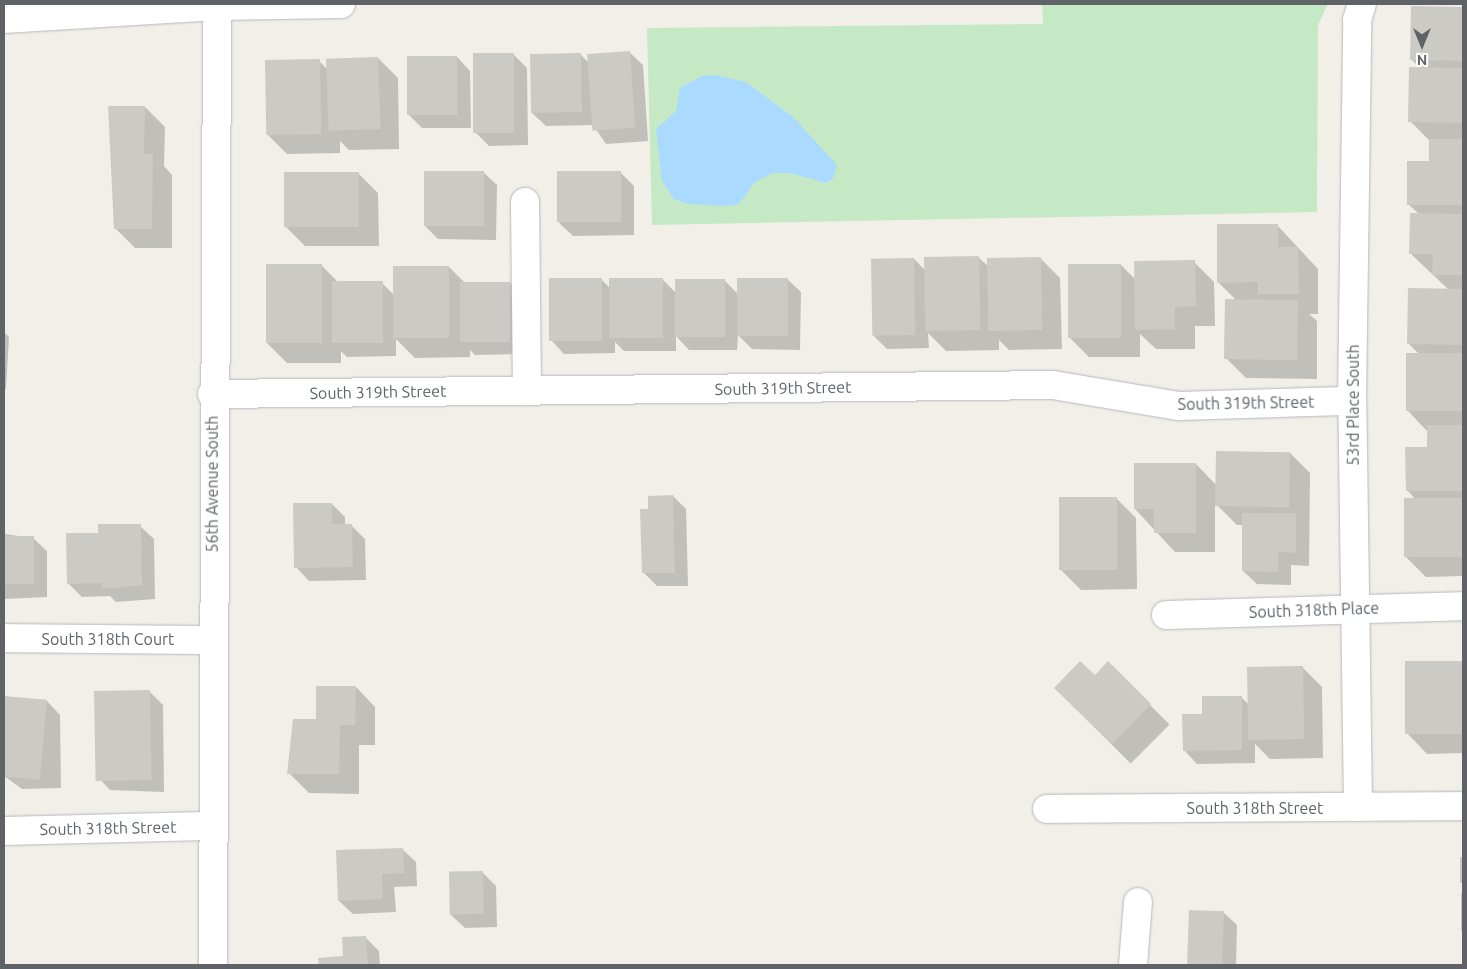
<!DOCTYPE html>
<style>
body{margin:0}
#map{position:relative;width:1467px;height:969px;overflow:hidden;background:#f1efe8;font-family:Ubuntu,sans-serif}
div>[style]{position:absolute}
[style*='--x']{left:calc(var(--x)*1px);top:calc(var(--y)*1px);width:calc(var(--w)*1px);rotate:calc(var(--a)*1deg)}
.green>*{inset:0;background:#c5e8c5}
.water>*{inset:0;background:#aadaff}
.shadow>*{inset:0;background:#0003;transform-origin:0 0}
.building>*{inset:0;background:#cccac5;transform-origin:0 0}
.roads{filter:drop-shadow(0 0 1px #b5b8bc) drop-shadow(0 0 1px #b5b8bc)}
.minor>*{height:28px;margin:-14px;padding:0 14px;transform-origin:14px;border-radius:14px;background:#fff}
span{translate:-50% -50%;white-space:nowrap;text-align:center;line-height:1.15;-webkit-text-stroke:4px #fff;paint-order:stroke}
.street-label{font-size:16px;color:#5f6368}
.frame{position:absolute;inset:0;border:5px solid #5f6368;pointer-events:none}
.north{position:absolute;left:1397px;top:20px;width:50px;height:50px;-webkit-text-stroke:4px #fff;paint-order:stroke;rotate:180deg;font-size:14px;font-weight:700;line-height:20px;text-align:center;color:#5f6368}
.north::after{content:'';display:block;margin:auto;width:18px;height:22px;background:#5f6368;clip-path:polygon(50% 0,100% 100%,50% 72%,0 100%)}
</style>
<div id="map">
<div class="green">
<div style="clip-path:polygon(1042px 4px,1328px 4px,1318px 25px,1317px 212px,652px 225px,647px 28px,1043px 24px)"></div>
</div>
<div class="water">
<div style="clip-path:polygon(715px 75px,746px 82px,793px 117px,837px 165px,833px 178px,826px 183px,790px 173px,772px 173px,755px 182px,739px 204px,726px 206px,688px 204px,674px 199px,662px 181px,656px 129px,676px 111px,680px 88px,702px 76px)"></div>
</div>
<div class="shadow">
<div style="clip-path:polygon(1412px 7px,1463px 8px,1463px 576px,1426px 577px,1406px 557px,1416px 500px,1408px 491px,1429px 448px,1427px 431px,1408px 411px,1419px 354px,1409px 344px,1449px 290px,1411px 254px,1419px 214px,1408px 204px,1431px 162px,1430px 141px,1410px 121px,1421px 69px,1412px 60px)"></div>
<div style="clip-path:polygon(629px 52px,643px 65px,648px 141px,606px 144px,593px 125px,546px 126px,532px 113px,580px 54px,588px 62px)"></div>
<div style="clip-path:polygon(514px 55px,527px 68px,528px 145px,489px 146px,475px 132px)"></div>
<div style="clip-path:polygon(457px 57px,470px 71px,471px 128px,422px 128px,409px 115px)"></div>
<div style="clip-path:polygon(378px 58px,398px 78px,399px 149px,349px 150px,340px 141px,340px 153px,287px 154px,267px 134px,319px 61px,328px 70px)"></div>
<div style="clip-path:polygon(145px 107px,165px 127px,164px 166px,172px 175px,172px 248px,135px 248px,115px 228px)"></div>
<div style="clip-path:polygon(483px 172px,497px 185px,496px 240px,438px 239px,425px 226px)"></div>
<div style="clip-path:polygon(620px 172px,634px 186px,634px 235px,573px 236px,559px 223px)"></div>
<div style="clip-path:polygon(358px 173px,378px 193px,379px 246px,305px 246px,286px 227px)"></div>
<div style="clip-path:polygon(1277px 225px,1318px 269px,1318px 314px,1309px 314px,1317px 321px,1317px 379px,1246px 378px,1226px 358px,1237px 301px,1218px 282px)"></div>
<div style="clip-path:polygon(978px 257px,989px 267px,1040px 258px,1060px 278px,1062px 349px,1009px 350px,999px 340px,999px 350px,946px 351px,928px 333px,929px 348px,887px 349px,874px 336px,914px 259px,926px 271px)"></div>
<div style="clip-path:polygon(1194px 262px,1214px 282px,1215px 326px,1195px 326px,1195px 349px,1156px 349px,1140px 334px,1140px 357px,1089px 357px,1069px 337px,1121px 265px,1135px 279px)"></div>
<div style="clip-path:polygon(321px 265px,339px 283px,382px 283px,394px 295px,449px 267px,465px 283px,510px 283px,523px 296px,523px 354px,475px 355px,470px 350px,470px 357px,415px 358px,396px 339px,396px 356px,347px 357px,341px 351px,341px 363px,287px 363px,267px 343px)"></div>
<div style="clip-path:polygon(601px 279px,610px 288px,662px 279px,676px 293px,724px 280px,738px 294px,787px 279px,801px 292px,800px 350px,752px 349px,738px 335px,737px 350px,689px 350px,676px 336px,676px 351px,624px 351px,615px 342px,615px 353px,564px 354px,551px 340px)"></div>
<div style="clip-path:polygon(4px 332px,9px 337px,6px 389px,4px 389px)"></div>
<div style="clip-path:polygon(1290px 453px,1310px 473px,1309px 566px,1291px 565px,1291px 585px,1257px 584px,1243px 571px,1243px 525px,1237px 525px,1215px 503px,1215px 552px,1175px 552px,1135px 509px,1196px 464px,1217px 486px)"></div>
<div style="clip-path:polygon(673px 496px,686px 509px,688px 586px,657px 586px,644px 573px,650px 510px)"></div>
<div style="clip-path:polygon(1116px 498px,1136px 518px,1137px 589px,1081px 590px,1061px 570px)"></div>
<div style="clip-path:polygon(332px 504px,345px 517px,345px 525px,351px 525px,365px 539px,366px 580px,309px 581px,296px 567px)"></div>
<div style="clip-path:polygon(140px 526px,154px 539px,155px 599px,116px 602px,110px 596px,82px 597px,68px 583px,100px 534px)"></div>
<div style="clip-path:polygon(4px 534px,33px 538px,47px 551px,47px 597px,4px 599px)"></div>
<div style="left:1108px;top:663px;width:87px;height:55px;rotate:45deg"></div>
<div style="clip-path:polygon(1462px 663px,1463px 753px,1427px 754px,1408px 734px)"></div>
<div style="clip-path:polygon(1302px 667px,1322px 687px,1323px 758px,1270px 759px,1255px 744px,1255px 763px,1197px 764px,1184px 750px,1204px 715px,1241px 697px,1249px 705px)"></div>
<div style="clip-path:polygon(356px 687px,375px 707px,375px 745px,359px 745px,359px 794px,309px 793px,289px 773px,317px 721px)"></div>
<div style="clip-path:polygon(149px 691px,163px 705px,164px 792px,110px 790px,97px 776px)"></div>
<div style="clip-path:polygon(4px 698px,47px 701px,60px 715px,61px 788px,22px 789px,4px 776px)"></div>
<div style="clip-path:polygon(402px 849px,416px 862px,417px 886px,394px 887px,396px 912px,353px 914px,339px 901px)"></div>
<div style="clip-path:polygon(482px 872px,496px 886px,497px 927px,465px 928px,451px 915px)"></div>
<div style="clip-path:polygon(1190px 911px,1223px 912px,1237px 925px,1236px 965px,1189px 965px)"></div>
<div style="clip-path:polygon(365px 937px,379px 951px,380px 965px,320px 965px,320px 959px,344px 957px)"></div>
</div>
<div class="building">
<div style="left:1411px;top:6px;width:52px;height:54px;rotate:1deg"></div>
<div style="left:630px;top:51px;width:77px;height:43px;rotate:86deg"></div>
<div style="left:473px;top:53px;width:41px;height:80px"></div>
<div style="left:581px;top:53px;width:59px;height:51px;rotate:89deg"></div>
<div style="left:407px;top:56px;width:50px;height:59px"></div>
<div style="left:378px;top:57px;width:72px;height:52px;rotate:88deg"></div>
<div style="left:320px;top:59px;width:75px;height:55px;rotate:89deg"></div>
<div style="left:1409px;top:67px;width:54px;height:55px;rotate:1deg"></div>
<div style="clip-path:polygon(108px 106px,145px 106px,144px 154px,153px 154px,152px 229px,114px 229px)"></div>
<div style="clip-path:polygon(1429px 139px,1463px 139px,1463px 205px,1407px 205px,1407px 161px,1429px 161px)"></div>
<div style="left:424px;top:171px;width:60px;height:55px"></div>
<div style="left:621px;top:171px;width:51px;height:64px;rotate:90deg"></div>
<div style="left:284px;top:172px;width:75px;height:55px"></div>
<div style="clip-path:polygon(1410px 213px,1463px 214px,1463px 275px,1432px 275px,1433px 254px,1409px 254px)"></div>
<div style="clip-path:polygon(1217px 224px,1278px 224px,1278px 247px,1298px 247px,1299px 294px,1258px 294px,1258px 282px,1217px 283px)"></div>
<div style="left:979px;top:256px;width:74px;height:55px;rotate:89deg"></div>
<div style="left:1041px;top:257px;width:73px;height:54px;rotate:89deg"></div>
<div style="left:914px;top:258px;width:77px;height:43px;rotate:89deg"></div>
<div style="clip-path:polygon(1195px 260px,1196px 306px,1175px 307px,1175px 329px,1135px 330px,1134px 261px)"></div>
<div style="left:322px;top:264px;width:79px;height:56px;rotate:90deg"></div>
<div style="left:1068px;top:264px;width:53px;height:74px"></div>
<div style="left:393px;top:266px;width:56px;height:72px"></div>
<div style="left:549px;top:278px;width:53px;height:63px"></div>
<div style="left:663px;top:278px;width:60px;height:54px;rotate:90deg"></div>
<div style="left:737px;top:278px;width:51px;height:58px"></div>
<div style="left:675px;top:279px;width:50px;height:58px"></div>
<div style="left:383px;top:281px;width:62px;height:51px;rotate:90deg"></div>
<div style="left:460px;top:282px;width:50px;height:60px"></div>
<div style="left:1408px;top:288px;width:55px;height:56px;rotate:1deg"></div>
<div style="left:1225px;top:299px;width:73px;height:60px;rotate:1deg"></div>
<div style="left:1406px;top:353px;width:57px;height:58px"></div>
<div style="clip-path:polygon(1427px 425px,1463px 425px,1463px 491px,1406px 491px,1405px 447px,1427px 447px)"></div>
<div style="left:1216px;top:451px;width:74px;height:55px;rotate:1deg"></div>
<div style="clip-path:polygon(1134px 463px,1196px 463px,1196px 533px,1154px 533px,1154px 509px,1134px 509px)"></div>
<div style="clip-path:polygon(673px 495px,675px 573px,642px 573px,640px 509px,648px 509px,648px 496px)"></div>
<div style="left:1059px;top:497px;width:58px;height:73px"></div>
<div style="left:1404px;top:498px;width:59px;height:59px"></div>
<div style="clip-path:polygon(293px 503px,332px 503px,332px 524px,352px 524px,353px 567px,294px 568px)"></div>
<div style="clip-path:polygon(1242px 513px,1296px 513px,1296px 553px,1278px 552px,1278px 572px,1242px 571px)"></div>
<div style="clip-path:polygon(98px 524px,141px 524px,142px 585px,102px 589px,102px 583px,67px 584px,66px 533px,98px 533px)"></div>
<div style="left:4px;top:536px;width:30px;height:48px"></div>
<div style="clip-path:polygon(1080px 661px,1095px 675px,1108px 661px,1151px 704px,1112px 744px,1054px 688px)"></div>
<div style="left:1463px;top:661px;width:73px;height:58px;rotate:90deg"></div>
<div style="left:1303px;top:666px;width:73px;height:56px;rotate:89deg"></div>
<div style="clip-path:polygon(316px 686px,356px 686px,355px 725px,340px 725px,339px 774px,287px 774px,293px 719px,316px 719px)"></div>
<div style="left:150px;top:690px;width:90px;height:56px;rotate:89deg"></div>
<div style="left:4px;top:696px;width:43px;height:80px;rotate:5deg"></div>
<div style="clip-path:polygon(1202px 696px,1242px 696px,1242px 750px,1183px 751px,1182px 714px,1202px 714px)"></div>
<div style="clip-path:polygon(403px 848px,404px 873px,382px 874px,383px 899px,338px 901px,336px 850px)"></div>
<div style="left:1460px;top:857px;width:3px;height:26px"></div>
<div style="left:483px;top:871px;width:43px;height:34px;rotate:89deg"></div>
<div style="left:1461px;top:893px;width:2px;height:38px"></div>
<div style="left:1189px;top:910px;width:35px;height:55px;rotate:2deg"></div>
<div style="clip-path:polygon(366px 936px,368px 965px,319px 965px,318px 958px,343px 956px,342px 937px)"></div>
</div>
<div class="roads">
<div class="minor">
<div style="--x:4;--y:19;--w:213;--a:-3.5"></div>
<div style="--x:217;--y:6;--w:124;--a:-0.9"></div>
<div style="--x:525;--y:202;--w:189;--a:89.4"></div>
<div style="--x:212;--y:394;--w:841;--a:-0.61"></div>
<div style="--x:1053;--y:385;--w:128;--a:9.5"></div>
<div style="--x:1179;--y:406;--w:173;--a:-1.7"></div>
<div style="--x:1166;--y:615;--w:297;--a:-1.7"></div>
<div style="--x:4;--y:638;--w:208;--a:0.6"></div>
<div style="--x:1358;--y:807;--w:406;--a:-90.8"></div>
<div style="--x:1352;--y:401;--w:381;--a:-89.2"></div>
<div style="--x:1357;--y:20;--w:17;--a:-73"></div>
<div style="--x:1047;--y:809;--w:416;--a:-0.4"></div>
<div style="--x:4;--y:831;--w:208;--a:-1.4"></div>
<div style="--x:213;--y:965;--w:961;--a:-89.76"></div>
<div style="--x:1133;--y:965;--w:63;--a:-85.5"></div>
</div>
</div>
<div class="street-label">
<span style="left:783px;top:388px;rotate:-1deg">South 319th Street</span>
<span style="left:378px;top:392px;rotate:-1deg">South 319th Street</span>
<span style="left:1246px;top:403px;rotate:-1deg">South 319th Street</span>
<span style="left:1353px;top:405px;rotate:-90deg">53rd Place South</span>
<span style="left:212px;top:484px;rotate:-90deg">56th Avenue South</span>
<span style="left:1314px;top:610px;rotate:-2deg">South 318th Place</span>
<span style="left:108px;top:639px">South 318th Court</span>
<span style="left:1255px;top:808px">South 318th Street</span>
<span style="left:108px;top:828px;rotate:-1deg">South 318th Street</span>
</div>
<div class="frame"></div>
<div class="north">N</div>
</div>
